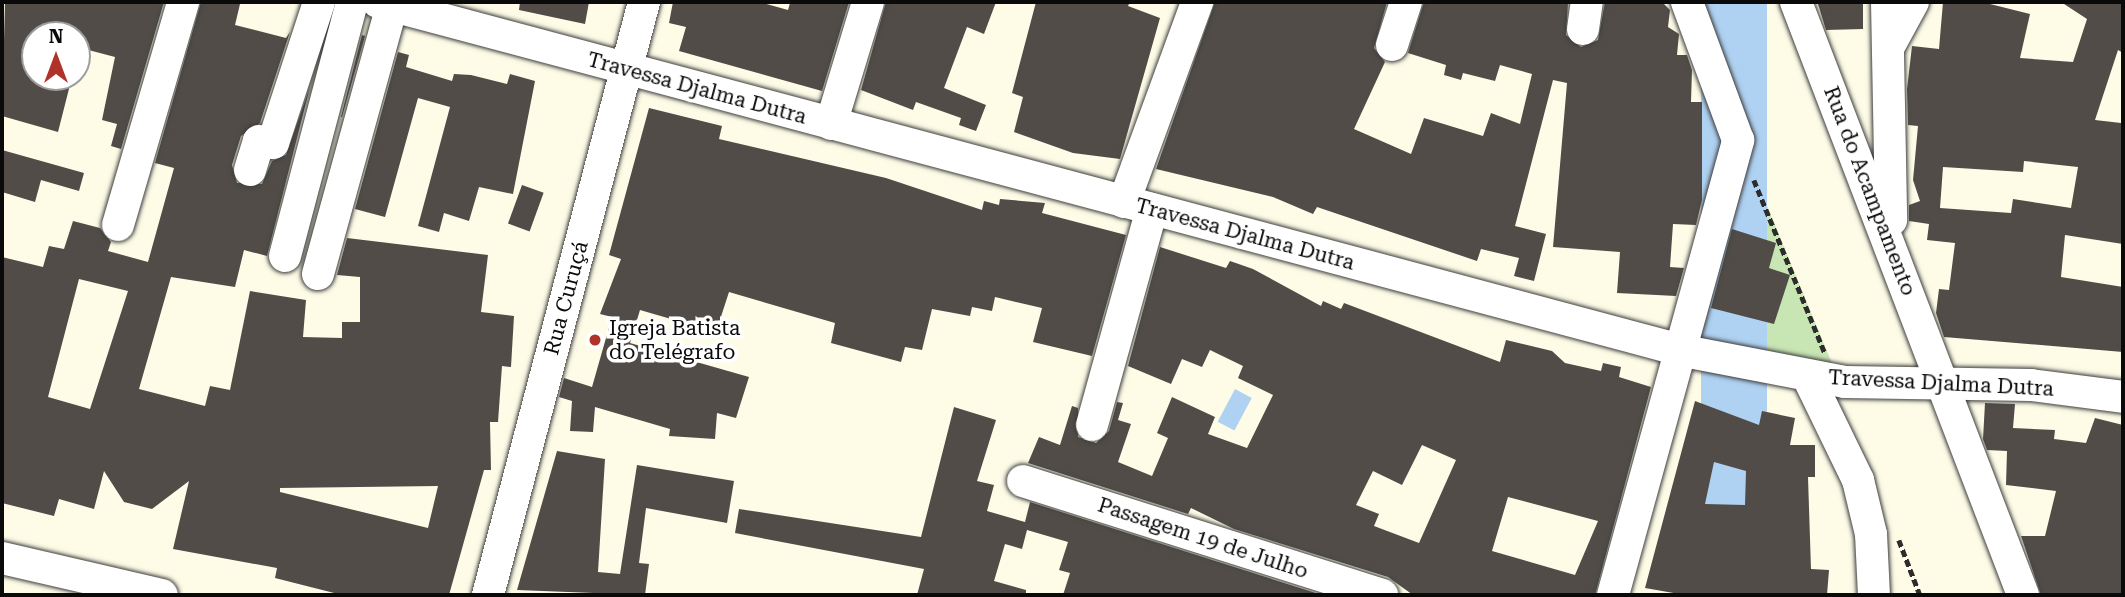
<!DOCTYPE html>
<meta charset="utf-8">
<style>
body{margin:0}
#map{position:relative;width:2125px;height:597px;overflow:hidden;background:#fefce7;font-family:"Roboto Serif",serif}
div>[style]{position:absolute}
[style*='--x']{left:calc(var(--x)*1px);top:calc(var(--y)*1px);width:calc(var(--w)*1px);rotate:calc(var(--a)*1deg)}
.green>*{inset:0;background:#c8e5b4}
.water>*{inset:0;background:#afd2f2;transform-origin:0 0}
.building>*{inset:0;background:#514c47;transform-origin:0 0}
.path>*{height:4.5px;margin-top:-2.25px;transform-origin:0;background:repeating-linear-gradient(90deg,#2c2c2c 0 7px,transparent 0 10.5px)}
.roads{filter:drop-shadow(0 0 2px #3d3d3d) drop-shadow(0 0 2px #3d3d3d)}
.minor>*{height:32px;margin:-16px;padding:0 16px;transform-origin:16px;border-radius:16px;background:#fff}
.dots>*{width:19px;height:19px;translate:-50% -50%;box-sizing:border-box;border:4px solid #fff;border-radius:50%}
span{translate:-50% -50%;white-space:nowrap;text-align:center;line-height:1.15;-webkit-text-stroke:7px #fff;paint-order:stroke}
.street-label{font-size:21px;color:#0a0a0a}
.poi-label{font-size:21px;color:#0a0a0a}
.left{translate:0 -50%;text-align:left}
.frame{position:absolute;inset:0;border:4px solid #0a0a0a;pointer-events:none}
.north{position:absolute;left:21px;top:21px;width:70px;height:70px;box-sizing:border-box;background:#fff;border:2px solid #9d9d9d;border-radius:50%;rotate:0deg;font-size:19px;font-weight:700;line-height:28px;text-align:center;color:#0a0a0a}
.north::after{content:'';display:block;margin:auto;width:24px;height:32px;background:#b0332b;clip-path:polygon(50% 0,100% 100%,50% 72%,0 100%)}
</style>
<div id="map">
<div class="green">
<div style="clip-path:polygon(1744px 150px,1838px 378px,1681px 354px)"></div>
</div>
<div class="water">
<div style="left:1701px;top:2px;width:66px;height:639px"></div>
<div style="left:1235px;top:389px;width:19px;height:37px;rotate:28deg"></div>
</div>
<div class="building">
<div style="clip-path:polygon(5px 2px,164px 2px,121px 149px,111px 146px,117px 124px,102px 120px,115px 57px,77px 47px,77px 35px,35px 35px,35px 77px,72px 77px,58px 132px,2px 116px)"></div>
<div style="clip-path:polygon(evenodd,201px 2px,240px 4px,235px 25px,286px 38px,290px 32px,260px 123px,241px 136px,232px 165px,237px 183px,262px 184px,272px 161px,286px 155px,310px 87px,267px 256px,244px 250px,235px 287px,171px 277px,139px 389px,205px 406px,210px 386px,230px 390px,250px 291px,306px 300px,303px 337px,342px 338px,342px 322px,360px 322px,360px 277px,337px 275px,347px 238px,488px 255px,481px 312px,514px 316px,511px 367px,502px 366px,498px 422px,490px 422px,491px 470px,484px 470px,449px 595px,342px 595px,275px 578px,277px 568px,173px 549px,189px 481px,152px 509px,124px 502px,104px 471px,94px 509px,59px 499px,54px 516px,2px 503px,2px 257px,43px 267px,49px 246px,64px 249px,73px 221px,100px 228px,111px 242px,108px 251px,148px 262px,174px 168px,155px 163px,201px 2px,79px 279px,128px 291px,90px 409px,48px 397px,79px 279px,201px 2px,438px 486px,428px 528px,280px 492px,280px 488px,438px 486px)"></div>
<div style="clip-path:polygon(520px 2px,589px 2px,585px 24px,519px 10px)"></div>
<div style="clip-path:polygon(673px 2px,759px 2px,788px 10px,790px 3px,849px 2px,822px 91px,679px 51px,686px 27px,669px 23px)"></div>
<div style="clip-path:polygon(886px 2px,996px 2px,984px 34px,967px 27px,944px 88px,986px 105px,976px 131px,959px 125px,961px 118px,916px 102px,913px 110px,861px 90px)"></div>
<div style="clip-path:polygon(1036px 2px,1130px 2px,1128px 6px,1160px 18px,1120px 159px,1073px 153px,1014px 132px,1023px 97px,1012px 93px)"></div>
<div style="clip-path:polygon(1215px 2px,1387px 2px,1374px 48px,1385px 62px,1354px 129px,1411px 154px,1424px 118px,1483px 136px,1491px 113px,1520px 124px,1532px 74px,1500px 65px,1495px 81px,1463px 73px,1461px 80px,1444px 75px,1446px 65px,1408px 53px,1424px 2px,1568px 3px,1566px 35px,1581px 47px,1598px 40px,1605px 2px,1662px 2px,1670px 10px,1668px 27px,1679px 34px,1677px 55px,1687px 55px,1692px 70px,1691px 102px,1702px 102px,1702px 200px,1696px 225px,1673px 224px,1670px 267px,1684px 268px,1676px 296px,1617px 293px,1620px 252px,1553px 247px,1567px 83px,1553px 80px,1515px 226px,1546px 234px,1534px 281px,1514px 276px,1519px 258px,1481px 249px,1477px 261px,1317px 207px,1313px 214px,1273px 197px,1156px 169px)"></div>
<div style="clip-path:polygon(evenodd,1943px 2px,1982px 2px,2030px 14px,2020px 58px,2073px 62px,2087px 19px,2061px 2px,2123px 2px,2123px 53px,2118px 50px,2095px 120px,2121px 123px,2123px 244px,2065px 235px,2061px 277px,2123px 287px,2123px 352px,1944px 337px,1936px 313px,1939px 289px,1949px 290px,1955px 243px,1927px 240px,1929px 224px,1909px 221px,1909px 205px,1920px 201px,1913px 180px,1918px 126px,1908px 125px,1907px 89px,1912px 46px,1939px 49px,1943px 2px,2024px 161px,2078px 167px,2071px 208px,2013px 199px,2011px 213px,1940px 208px,1943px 167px,2023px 172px,2024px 161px)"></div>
<div style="clip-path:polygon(1818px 4px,1863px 4px,1863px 29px,1826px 30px)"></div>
<div style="clip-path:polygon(362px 35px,365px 36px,342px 117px,341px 117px)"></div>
<div style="clip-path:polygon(398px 52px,409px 55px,406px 67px,452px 81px,454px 74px,471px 75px,507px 84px,510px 74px,535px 81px,513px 194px,479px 187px,469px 221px,444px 213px,439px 232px,418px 226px,450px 107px,418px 98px,385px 217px,355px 209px)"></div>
<div style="clip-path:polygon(649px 108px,722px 126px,719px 139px,886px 178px,982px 210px,984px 201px,999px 205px,1000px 199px,1045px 203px,1042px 213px,1126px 235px,1092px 356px,1033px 342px,1042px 308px,995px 297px,992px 311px,972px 307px,970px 316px,932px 309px,922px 350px,905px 347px,901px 362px,831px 343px,835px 323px,729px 292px,716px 332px,640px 310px,630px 343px,749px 377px,736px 418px,717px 413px,715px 439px,669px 436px,670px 429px,595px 407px,593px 432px,570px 431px,572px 401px,559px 397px,564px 378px,592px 387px,612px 317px,600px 314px,621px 259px,609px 255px)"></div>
<div style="clip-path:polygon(2px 150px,84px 173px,79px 191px,41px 180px,35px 202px,2px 192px)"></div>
<div style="left:522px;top:185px;width:23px;height:41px;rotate:20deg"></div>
<div style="clip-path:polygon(1732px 229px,1776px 243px,1769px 268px,1790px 275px,1774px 324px,1711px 308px)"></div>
<div style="clip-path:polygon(evenodd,1160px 247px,1226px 268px,1230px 261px,1253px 269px,1321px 306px,1323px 301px,1341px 309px,1344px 303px,1500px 362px,1506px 340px,1552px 351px,1565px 363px,1601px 371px,1603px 363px,1621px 367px,1619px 377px,1651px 387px,1595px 595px,1413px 595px,1388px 577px,1234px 529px,1191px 508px,1188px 514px,1028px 463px,1039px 437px,1060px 445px,1072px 406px,1078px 408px,1078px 437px,1096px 443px,1109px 431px,1117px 402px,1123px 403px,1118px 420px,1131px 424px,1118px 462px,1152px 476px,1168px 438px,1157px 433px,1172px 397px,1215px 417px,1208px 434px,1247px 448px,1273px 395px,1238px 378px,1243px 366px,1210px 350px,1202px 367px,1182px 359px,1171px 384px,1128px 366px,1160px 247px,1422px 445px,1456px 460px,1419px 543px,1374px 526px,1379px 514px,1356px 505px,1373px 471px,1402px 485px,1422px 445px,1160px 247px,1508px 497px,1598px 521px,1575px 575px,1492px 551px,1508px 497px)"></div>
<div style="clip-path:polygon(evenodd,1695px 401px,1759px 425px,1762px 411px,1795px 418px,1790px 445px,1815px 445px,1815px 477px,1808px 477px,1811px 569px,1829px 570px,1827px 595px,1685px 595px,1645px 588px,1695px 401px,1714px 462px,1746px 471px,1745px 505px,1705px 504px,1714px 462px)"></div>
<div style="clip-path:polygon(1985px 403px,2015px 404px,2013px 428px,2055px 430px,2054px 439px,2086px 443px,2095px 418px,2123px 425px,2123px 595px,2041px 595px,2021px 536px,2045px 536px,2056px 491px,2006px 485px,2007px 451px,1987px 450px,1983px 439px)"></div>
<div style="clip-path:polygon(954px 407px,996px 420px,977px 481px,994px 485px,987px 511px,1025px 522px,1030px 502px,1322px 595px,1063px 595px,1070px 573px,1059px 570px,1068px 542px,1027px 530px,1022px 549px,1005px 544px,994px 581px,1026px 590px,1026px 595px,917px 595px,924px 569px,735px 533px,739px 509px,921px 537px)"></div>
<div style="clip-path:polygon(557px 451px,605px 459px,598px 572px,620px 574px,637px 465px,734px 481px,727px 523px,646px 508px,639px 563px,649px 564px,645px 595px,517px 590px)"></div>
</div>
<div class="path">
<div style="--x:1754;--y:180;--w:187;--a:67.7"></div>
<div style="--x:1899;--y:540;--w:59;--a:69.1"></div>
</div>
<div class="roads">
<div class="minor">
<div style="--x:378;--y:2;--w:1352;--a:14.96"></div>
<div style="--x:1684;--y:351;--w:164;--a:10.9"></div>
<div style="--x:1845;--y:382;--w:186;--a:0.9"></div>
<div style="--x:2031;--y:385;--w:93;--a:7.4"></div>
<div style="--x:1796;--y:2;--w:635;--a:69.05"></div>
<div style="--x:1887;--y:2;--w:218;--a:88.9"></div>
<div style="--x:1583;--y:29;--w:27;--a:-82"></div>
<div style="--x:1392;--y:45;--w:45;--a:-72"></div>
<div style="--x:1889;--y:46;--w:50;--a:-61.4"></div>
<div style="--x:831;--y:124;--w:127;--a:-73.1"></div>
<div style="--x:250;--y:170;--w:30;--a:-73"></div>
<div style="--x:259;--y:141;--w:14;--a:8"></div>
<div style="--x:273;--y:143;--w:148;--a:-71.9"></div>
<div style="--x:1124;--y:202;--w:213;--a:-69.9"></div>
<div style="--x:118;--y:225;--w:232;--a:-73.7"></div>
<div style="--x:285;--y:256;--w:263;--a:-75.2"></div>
<div style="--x:318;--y:274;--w:278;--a:-74.6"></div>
<div style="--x:1807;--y:375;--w:117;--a:64.1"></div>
<div style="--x:1858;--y:480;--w:56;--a:76.5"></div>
<div style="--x:1871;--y:534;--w:61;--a:87.2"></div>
<div style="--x:1092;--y:425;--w:224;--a:-74.5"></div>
<div style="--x:1023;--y:481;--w:377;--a:17.6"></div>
<div style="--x:2;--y:558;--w:164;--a:13"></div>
<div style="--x:488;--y:595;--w:613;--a:-75.26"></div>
<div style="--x:1613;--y:595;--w:472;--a:-74.6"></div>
<div style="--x:1738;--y:140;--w:147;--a:-110.3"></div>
</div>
</div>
<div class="dots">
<div style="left:595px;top:340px;background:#b0332b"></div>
</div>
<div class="street-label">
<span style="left:697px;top:88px;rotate:15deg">Travessa Djalma Dutra</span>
<span style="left:1870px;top:191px;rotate:69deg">Rua do Acampamento</span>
<span style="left:1245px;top:234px;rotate:15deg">Travessa Djalma Dutra</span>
<span style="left:566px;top:298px;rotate:-75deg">Rua Curuçá</span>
<span style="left:1941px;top:383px;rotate:3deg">Travessa Djalma Dutra</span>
<span style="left:1203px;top:538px;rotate:18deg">Passagem 19 de Julho</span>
</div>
<div class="poi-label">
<span class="left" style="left:609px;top:340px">Igreja Batista<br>do Telégrafo</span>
</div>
<div class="frame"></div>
<div class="north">N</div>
</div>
